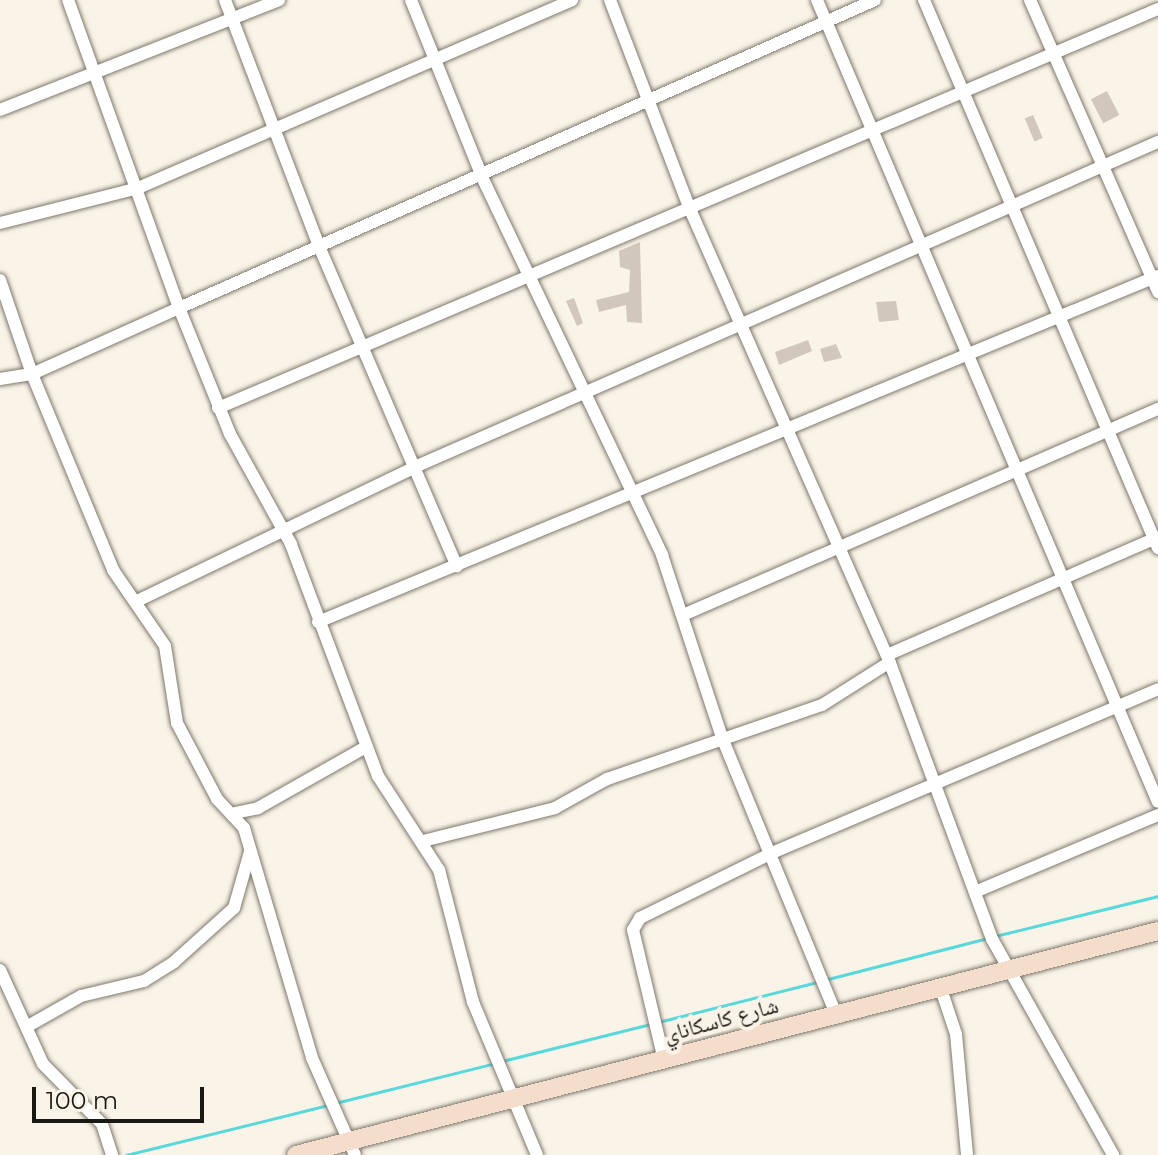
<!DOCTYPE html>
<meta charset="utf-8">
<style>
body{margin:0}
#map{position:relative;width:1158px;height:1155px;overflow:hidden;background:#faf3e7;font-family:Montserrat,"Noto Naskh Arabic",sans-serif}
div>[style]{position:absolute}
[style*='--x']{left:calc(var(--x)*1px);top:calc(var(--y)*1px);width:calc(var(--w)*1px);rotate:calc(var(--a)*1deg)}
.stream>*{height:3px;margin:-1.5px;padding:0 1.5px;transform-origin:1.5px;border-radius:1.5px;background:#58d8db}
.building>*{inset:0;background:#d1c7bd;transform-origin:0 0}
.roads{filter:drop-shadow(0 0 2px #7e786d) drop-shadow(0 0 2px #7e786d)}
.street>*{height:12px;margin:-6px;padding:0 6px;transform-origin:6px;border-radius:6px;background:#fff}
.secondary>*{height:18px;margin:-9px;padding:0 9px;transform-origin:9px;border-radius:9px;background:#f5ddcc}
span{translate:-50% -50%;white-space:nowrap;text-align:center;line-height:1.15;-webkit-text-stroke:8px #faf3e7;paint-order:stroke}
.street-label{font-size:22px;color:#1a1813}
.scale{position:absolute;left:32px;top:1087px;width:172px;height:36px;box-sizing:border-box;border:4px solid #1a1813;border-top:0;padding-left:10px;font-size:24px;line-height:28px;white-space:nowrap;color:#1a1813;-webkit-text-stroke:6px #faf3e7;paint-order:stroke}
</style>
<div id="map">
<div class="stream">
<div style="--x:995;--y:936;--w:168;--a:-13.8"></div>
<div style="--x:824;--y:980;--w:168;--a:-14.4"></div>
<div style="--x:658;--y:1022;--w:164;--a:-14.1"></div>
<div style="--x:502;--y:1061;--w:153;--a:-14"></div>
<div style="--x:335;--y:1103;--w:165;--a:-14"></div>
<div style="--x:126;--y:1155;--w:208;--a:-13.9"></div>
</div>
<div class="building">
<div style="left:1107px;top:91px;width:27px;height:18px;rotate:63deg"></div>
<div style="left:1033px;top:115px;width:25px;height:9px;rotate:67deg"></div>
<div style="clip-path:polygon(640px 242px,642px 323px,627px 322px,626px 305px,599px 312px,596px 300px,629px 292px,630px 270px,620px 267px,619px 251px)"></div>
<div style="clip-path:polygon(574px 298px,583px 323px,577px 326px,566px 301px)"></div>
<div style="clip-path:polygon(896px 301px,899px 320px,879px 322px,876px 302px)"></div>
<div style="clip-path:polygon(808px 340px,812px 351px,779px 365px,775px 352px)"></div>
<div style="clip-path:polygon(836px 344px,842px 358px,824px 362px,820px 349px)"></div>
</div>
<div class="roads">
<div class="street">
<div style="--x:225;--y:0;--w:261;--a:69.1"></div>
<div style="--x:318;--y:244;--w:351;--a:66.7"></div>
<div style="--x:411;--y:0;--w:191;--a:68.1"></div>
<div style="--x:482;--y:177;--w:419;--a:64.5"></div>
<div style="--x:662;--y:555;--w:195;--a:71.8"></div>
<div style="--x:723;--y:740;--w:296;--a:67.6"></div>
<div style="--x:610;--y:0;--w:222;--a:69.1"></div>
<div style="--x:689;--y:207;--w:490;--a:66.2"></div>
<div style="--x:887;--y:655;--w:303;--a:69.7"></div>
<div style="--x:992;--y:939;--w:248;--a:60.7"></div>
<div style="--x:817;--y:0;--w:871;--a:66.97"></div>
<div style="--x:924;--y:0;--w:596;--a:66.88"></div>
<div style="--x:1030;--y:0;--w:319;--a:66.3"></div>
<div style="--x:0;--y:110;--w:300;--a:-21.5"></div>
<div style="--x:0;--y:223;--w:142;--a:-14.2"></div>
<div style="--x:138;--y:188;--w:473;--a:-23.4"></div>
<div style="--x:0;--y:280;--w:99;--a:71.2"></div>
<div style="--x:32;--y:374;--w:161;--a:-24.2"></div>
<div style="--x:179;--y:308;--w:327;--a:-109.8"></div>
<div style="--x:0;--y:379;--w:32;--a:-9"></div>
<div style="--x:32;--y:374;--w:212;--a:67.5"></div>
<div style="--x:113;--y:570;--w:92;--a:55.6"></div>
<div style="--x:165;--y:646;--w:78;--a:81.1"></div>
<div style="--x:177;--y:723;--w:86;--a:62.2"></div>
<div style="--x:217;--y:799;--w:40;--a:47"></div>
<div style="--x:244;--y:828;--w:240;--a:73.5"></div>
<div style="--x:312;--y:1058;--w:106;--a:66.1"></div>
<div style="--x:218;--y:408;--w:1021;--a:-23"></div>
<div style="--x:137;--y:601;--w:311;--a:-25.7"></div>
<div style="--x:417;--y:466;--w:809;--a:-23.62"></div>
<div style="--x:683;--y:615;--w:518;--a:-23.45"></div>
<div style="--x:318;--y:622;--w:908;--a:-22.39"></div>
<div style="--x:887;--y:655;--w:296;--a:-23.5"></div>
<div style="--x:235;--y:813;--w:24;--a:-12"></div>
<div style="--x:258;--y:808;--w:124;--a:-29.5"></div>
<div style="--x:423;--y:841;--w:136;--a:-14"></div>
<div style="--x:555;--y:808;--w:60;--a:-29.1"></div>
<div style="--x:607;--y:779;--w:227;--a:-19"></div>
<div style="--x:822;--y:705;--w:80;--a:-32.3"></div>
<div style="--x:975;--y:892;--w:199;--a:-22.8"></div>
<div style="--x:0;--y:970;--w:103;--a:65.4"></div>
<div style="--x:43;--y:1064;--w:84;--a:45.5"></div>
<div style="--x:102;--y:1124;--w:33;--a:72"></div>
<div style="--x:940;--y:986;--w:51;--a:71.6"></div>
<div style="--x:956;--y:1034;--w:121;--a:84.8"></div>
<div style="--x:28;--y:1026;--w:61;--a:-29.5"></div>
<div style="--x:81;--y:996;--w:65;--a:-13.4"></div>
<div style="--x:144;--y:981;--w:36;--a:-32"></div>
<div style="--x:174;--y:962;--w:81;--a:-42"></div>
<div style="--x:234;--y:908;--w:58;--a:-74.1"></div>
<div style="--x:664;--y:1060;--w:134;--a:-103.4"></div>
<div style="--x:633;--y:930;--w:14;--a:-60"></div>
<div style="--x:640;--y:918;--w:147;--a:-26.2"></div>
<div style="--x:772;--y:853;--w:419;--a:-23"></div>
<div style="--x:537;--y:1155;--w:166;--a:-112.7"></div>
<div style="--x:473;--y:1002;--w:136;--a:-104.4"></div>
<div style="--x:439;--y:870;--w:112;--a:-123"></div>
<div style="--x:378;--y:776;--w:248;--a:-110.6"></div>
<div style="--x:291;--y:544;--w:126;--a:-119"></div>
<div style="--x:230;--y:434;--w:136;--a:-112"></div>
<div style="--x:179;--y:308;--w:761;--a:-23.87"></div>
</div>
<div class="secondary">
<div style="--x:296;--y:1155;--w:891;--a:-14.57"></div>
</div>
</div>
<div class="street-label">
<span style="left:721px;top:1020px;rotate:-15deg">شارع كاسكاناي</span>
</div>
<div class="scale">100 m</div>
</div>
